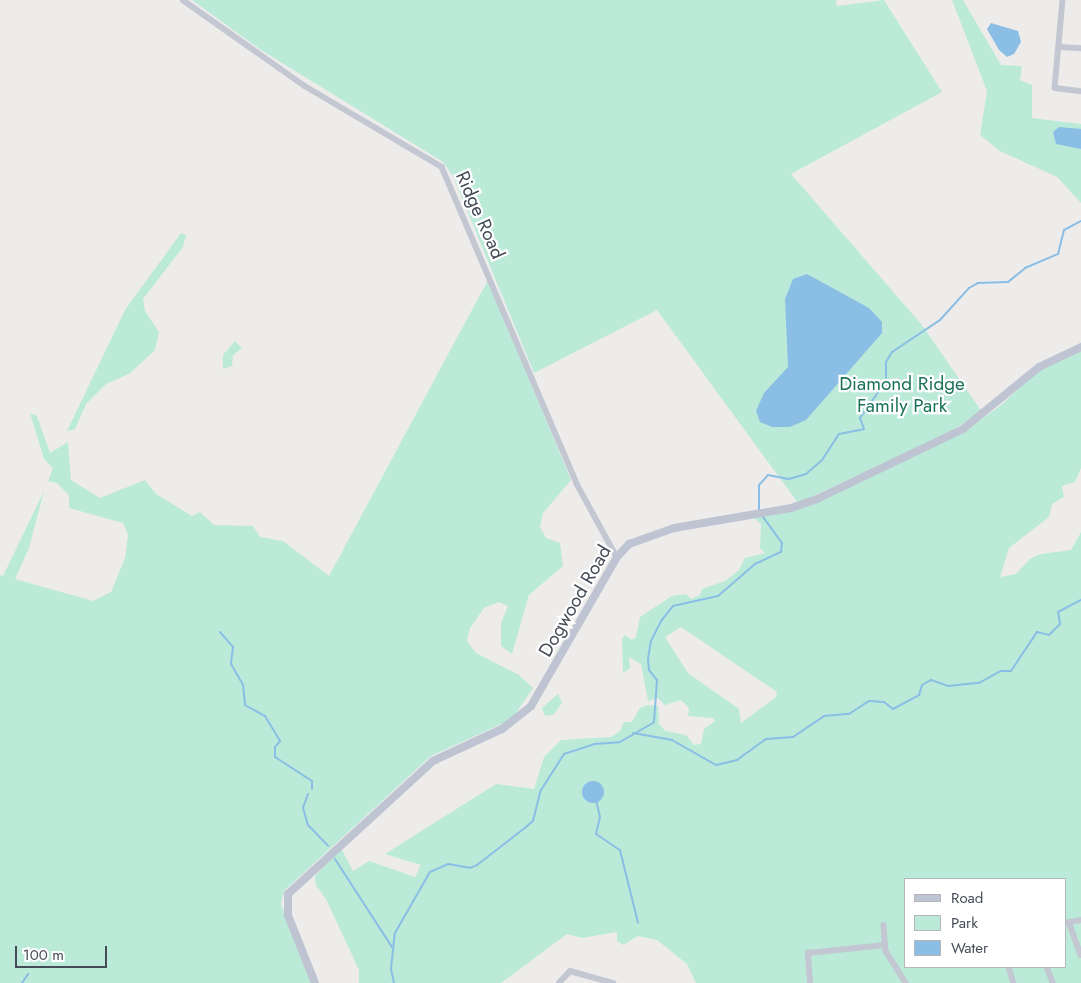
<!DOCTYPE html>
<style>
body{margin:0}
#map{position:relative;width:1081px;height:983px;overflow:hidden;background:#eeeceb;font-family:Jost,sans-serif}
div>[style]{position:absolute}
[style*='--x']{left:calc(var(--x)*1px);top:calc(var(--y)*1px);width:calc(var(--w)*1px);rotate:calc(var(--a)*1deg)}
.green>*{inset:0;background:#bbead8}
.water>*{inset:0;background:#8bbee4}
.round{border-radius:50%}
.stream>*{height:2px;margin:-1px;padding:0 1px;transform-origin:1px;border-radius:1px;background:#8bbee4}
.street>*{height:5.5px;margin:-2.75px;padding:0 2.75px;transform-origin:2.75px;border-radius:2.75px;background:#c2c7d2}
.secondary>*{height:8px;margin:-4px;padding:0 4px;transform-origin:4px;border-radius:4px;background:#bfc4d3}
span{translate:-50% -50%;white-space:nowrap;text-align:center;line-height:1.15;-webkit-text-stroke:4.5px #fff;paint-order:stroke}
.street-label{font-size:19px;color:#454b57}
.park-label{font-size:19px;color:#1c725a}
.legend{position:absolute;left:904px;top:878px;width:162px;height:90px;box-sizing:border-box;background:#fff;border:1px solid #b5b7bc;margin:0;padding:6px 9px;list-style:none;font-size:15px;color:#454b57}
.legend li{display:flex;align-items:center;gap:10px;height:25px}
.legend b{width:25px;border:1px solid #b5b7bc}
.scale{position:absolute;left:15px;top:946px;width:92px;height:22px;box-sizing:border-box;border:2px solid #454b57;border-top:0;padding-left:6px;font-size:15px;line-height:18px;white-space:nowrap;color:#454b57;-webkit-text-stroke:4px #fff;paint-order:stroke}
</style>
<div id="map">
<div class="green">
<div style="clip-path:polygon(192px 0,836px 0,837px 6px,884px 0,942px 92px,791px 174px,922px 325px,982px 412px,941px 437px,798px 503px,657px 310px,534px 373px,453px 176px,443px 162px,261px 50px)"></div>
<div style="clip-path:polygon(952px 0,963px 0,1001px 65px,1022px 66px,1020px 80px,1032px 85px,1032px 118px,1081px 124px,1081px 203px,1057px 177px,1000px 151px,980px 135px,987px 91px)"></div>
<div style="clip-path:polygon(181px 233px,186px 235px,183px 247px,143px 299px,145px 311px,159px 332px,155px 350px,129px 374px,106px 384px,86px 404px,75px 429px,67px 431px,125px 310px)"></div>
<div style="clip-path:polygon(488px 280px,571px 480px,543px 513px,540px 527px,546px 538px,560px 543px,563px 566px,529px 595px,512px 654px,501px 646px,501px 623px,508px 606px,499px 602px,484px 608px,470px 628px,467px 641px,476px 653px,519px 675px,533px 688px,512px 719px,431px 756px,284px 891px,281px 904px,311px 983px,0 983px,0 575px,3px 576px,44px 491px,29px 548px,15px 579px,93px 601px,111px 592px,125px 558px,128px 535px,123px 523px,69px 508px,69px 495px,57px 483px,48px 481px,53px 468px,44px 459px,30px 413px,37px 416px,50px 453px,68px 442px,71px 480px,100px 498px,145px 480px,156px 494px,192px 516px,200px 512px,214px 525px,253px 526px,260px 537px,283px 541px,329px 576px)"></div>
<div style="clip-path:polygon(235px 341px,242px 348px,233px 355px,232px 366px,223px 369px,223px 355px)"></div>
<div style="clip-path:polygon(evenodd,1081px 349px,1081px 468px,1075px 482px,1062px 486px,1064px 497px,1052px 504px,1049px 517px,1009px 548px,1000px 577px,1016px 574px,1030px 559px,1041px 554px,1071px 550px,1081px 532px,1081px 983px,696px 983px,687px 964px,657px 940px,638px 936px,623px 945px,617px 941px,617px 932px,582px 938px,567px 934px,501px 983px,359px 983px,359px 970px,326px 899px,316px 885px,315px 876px,341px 848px,353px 871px,369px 861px,415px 877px,421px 865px,385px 854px,496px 784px,534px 789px,544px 757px,561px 740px,611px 737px,620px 731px,624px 722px,632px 722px,640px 708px,647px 705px,658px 706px,659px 724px,665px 731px,686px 735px,694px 745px,701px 744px,704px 729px,715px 721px,713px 718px,688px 716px,689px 708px,681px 700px,665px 705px,658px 698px,648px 701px,641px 664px,629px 657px,630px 668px,623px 673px,622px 639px,625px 635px,632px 640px,636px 637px,640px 617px,672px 596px,686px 594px,691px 599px,700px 595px,702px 589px,725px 581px,739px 570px,745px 558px,765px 553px,760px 548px,761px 524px,753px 517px,794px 510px,964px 432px,1001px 405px,1040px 369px,1081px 349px,681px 627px,777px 692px,776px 697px,741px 723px,739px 709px,688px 673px,665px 637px,681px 627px,1081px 349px,905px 879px,1065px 879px,1065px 967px,905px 967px,905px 879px)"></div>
<div style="clip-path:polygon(558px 694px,562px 703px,553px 715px,545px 716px,542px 708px)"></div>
</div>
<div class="water">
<div style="clip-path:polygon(991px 23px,1018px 31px,1021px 42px,1014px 54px,1007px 57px,999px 50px,987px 29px)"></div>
<div style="clip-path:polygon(1059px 127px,1081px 129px,1081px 149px,1056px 144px,1053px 132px)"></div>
<div style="clip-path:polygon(807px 274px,869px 308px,882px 322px,882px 333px,806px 420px,790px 427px,772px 427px,760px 422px,756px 411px,764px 393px,788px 367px,785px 299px,793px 279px)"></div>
<div class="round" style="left:582px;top:781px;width:22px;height:22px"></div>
</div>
<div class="stream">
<div style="--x:759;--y:510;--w:25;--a:-90"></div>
<div style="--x:759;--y:485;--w:13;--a:-48"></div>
<div style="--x:768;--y:475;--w:21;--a:11"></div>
<div style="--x:789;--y:479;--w:18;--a:-16"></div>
<div style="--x:806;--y:474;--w:21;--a:-41"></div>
<div style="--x:822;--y:460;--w:31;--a:-57"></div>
<div style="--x:839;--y:434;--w:25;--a:-11"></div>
<div style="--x:864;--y:429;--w:12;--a:-110"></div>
<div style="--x:860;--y:418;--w:45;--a:-54.9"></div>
<div style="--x:886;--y:381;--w:19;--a:-90"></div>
<div style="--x:886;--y:362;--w:12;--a:-59"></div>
<div style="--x:892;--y:352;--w:58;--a:-33.7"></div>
<div style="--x:940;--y:320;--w:43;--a:-47.8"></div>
<div style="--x:969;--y:288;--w:10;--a:-29"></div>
<div style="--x:978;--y:283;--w:30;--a:-2"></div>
<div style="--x:1008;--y:282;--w:22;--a:-39"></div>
<div style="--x:1025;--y:268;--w:36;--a:-23"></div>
<div style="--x:1058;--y:254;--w:25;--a:-76"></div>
<div style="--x:1064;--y:230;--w:19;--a:-28"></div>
<div style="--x:220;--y:632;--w:20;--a:49"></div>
<div style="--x:233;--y:647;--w:17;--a:97"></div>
<div style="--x:231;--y:664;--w:24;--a:60"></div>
<div style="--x:243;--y:685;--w:20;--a:84"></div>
<div style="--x:245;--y:705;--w:23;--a:29"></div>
<div style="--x:265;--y:716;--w:29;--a:59"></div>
<div style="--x:280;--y:741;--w:8;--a:130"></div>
<div style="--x:275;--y:747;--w:10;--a:90"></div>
<div style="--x:275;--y:757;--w:44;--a:33"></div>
<div style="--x:312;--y:781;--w:8;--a:90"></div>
<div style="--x:633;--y:733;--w:40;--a:10"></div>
<div style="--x:672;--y:740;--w:51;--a:29.6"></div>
<div style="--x:716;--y:765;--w:22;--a:-13"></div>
<div style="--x:737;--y:760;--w:36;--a:-36"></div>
<div style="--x:766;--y:739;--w:27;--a:-4"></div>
<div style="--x:793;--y:737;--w:37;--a:-34"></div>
<div style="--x:824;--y:716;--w:25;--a:-5"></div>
<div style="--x:849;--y:714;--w:24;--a:-33"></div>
<div style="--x:869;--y:701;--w:15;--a:4"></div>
<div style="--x:884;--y:702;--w:11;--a:38"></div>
<div style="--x:893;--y:709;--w:30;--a:-28"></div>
<div style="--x:919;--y:695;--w:10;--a:-73"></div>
<div style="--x:922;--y:685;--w:10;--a:-29"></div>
<div style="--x:931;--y:680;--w:18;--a:19"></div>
<div style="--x:948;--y:686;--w:31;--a:-6"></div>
<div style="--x:979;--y:683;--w:25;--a:-29"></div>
<div style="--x:1001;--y:671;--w:10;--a:0"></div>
<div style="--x:1011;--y:671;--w:47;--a:-56.3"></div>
<div style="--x:1037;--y:632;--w:12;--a:14"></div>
<div style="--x:1049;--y:635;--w:16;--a:-45"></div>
<div style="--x:1060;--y:624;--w:12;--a:-99"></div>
<div style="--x:1058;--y:612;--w:26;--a:-28"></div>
<div style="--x:308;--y:794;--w:15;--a:110"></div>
<div style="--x:303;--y:808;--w:18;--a:74"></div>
<div style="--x:308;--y:825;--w:29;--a:46"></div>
<div style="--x:596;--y:800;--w:17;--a:77"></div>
<div style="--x:600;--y:817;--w:17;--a:103"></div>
<div style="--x:596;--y:834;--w:29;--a:34"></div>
<div style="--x:620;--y:850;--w:75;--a:76.1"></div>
<div style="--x:335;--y:859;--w:105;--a:57.1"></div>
<div style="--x:22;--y:983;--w:11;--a:-56"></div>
<div style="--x:394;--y:983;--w:14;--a:-102"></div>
<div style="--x:391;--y:969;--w:36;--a:-84"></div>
<div style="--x:395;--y:933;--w:70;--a:-60.2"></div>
<div style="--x:430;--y:872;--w:20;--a:-24"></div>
<div style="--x:448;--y:864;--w:22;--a:10"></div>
<div style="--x:470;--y:868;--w:8;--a:-23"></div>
<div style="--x:477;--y:865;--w:62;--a:-37.8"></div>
<div style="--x:526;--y:827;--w:9;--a:-41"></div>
<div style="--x:533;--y:821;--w:32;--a:-76"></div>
<div style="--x:541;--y:790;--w:43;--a:-57.4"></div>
<div style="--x:564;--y:754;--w:32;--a:-18"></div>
<div style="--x:594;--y:744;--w:26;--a:-4"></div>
<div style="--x:620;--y:742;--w:39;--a:-30"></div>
<div style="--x:654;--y:722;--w:42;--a:-85.9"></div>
<div style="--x:657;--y:680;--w:13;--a:-129"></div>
<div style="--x:649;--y:670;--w:11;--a:-95"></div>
<div style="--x:648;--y:659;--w:18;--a:-81"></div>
<div style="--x:651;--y:641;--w:22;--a:-63"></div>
<div style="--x:661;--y:621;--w:19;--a:-51"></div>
<div style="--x:673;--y:606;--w:46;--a:-12.5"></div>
<div style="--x:718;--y:596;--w:49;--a:-40.9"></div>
<div style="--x:755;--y:564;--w:29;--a:-25"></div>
<div style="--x:781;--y:552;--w:9;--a:-84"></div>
<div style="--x:782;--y:543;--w:36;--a:-126"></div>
</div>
<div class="street">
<div style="--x:183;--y:0;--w:149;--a:35.2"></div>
<div style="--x:305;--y:86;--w:159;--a:30.6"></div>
<div style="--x:442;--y:167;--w:345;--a:66.9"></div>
<div style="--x:577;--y:484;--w:83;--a:61.3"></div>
<div style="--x:1063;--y:0;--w:88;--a:95.2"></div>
<div style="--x:1055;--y:88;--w:26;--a:7"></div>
<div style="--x:1059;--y:47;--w:22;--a:3"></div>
<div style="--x:1069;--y:922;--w:35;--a:70"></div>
<div style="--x:1065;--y:923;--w:16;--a:-11"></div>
<div style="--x:884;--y:925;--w:26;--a:86"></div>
<div style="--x:886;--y:951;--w:38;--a:58"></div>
<div style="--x:1009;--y:967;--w:17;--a:73"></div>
<div style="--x:1047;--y:967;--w:17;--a:69"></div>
<div style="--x:559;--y:983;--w:16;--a:-47"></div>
<div style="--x:570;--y:971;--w:45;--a:15.6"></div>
<div style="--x:810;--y:983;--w:30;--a:-94"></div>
<div style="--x:808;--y:953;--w:77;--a:-5.9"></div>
</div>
<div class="secondary">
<div style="--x:315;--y:983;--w:73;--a:-111.7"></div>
<div style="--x:288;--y:915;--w:21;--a:-90"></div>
<div style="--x:288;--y:894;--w:197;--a:-42.5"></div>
<div style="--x:433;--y:761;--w:76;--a:-24.9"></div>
<div style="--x:502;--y:729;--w:37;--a:-38"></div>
<div style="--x:531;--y:706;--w:172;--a:-60"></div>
<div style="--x:617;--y:557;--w:18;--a:-47"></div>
<div style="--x:629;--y:544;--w:48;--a:-19.6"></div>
<div style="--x:674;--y:528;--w:119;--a:-9.7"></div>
<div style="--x:791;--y:508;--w:28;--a:-19"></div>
<div style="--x:817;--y:499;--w:162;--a:-25.6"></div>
<div style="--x:963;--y:429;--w:98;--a:-39.2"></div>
<div style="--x:1039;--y:367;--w:47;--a:-25.5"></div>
</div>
<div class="street-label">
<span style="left:480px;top:215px;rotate:66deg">Ridge Road</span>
<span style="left:575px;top:601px;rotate:-60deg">Dogwood Road</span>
</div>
<div class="park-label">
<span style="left:902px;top:395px">Diamond Ridge<br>Family Park</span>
</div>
<ul class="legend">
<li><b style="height:6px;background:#bfc4d3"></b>Road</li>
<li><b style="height:14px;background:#bbead8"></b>Park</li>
<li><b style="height:14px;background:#8bbee4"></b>Water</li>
</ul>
<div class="scale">100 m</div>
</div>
